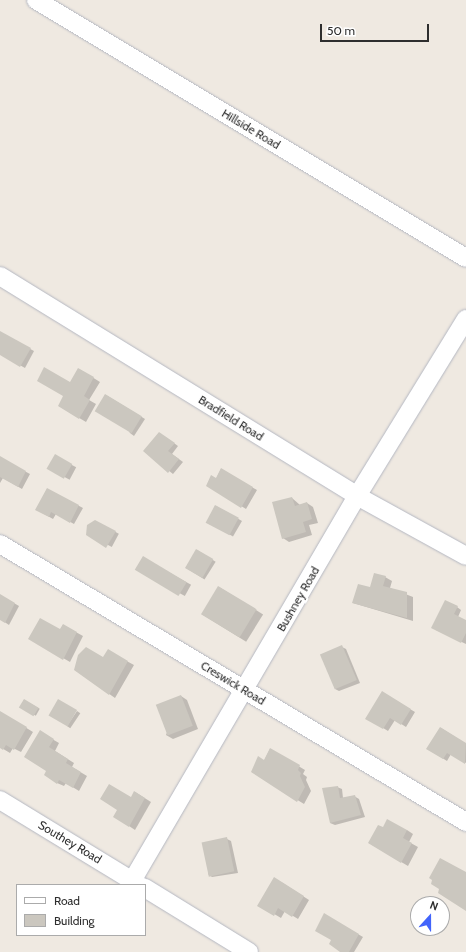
<!DOCTYPE html>
<style>
body{margin:0}
#map{position:relative;width:466px;height:952px;overflow:hidden;background:#efe9e1;font-family:Cabin,sans-serif}
div>[style]{position:absolute}
[style*='--x']{left:calc(var(--x)*1px);top:calc(var(--y)*1px);width:calc(var(--w)*1px);rotate:calc(var(--a)*1deg)}
.shadow>*{inset:0;background:#0003;transform-origin:0 0}
.building>*{inset:0;background:#cbc7bf;transform-origin:0 0}
.roads{filter:drop-shadow(0 0 1px #b4b7c1) drop-shadow(0 0 1px #b4b7c1)}
.minor>*{height:18px;margin:-9px;padding:0 9px;transform-origin:9px;border-radius:9px;background:#fff}
span{translate:-50% -50%;white-space:nowrap;text-align:center;line-height:1.15;-webkit-text-stroke:4px #fff;paint-order:stroke}
.street-label{font-size:12px;color:#2e2e2e}
.legend{position:absolute;left:16px;top:884px;width:130px;height:52px;box-sizing:border-box;background:#fff;border:1px solid #ababab;margin:0;padding:5px 7px;list-style:none;font-size:12px;color:#2e2e2e}
.legend li{display:flex;align-items:center;gap:8px;height:20px}
.legend b{width:20px;border:1px solid #ababab}
.north{position:absolute;left:410px;top:896px;width:40px;height:40px;box-sizing:border-box;background:#fff;border:1px solid #ababab;border-radius:50%;rotate:21deg;font-size:11px;font-weight:700;line-height:16px;text-align:center;color:#2e2e2e}
.north::after{content:'';display:block;margin:auto;width:14px;height:18px;background:#4264fb;clip-path:polygon(50% 0,100% 100%,50% 72%,0 100%)}
.scale{position:absolute;left:320px;top:24px;width:109px;height:18px;box-sizing:border-box;border:2px solid #2e2e2e;border-top:0;padding-left:5px;font-size:12px;line-height:14px;white-space:nowrap;color:#2e2e2e;-webkit-text-stroke:3px #fff;paint-order:stroke}
</style>
<div id="map">
<div class="shadow">
<div style="clip-path:polygon(0 333px,34px 351px,25px 368px,0 354px)"></div>
<div style="clip-path:polygon(79px 369px,100px 382px,89px 400px,96px 404px,86px 422px,59px 406px)"></div>
<div style="clip-path:polygon(106px 395px,145px 419px,134px 436px,130px 433px)"></div>
<div style="clip-path:polygon(164px 436px,178px 446px,172px 454px,183px 462px,173px 474px,144px 451px)"></div>
<div style="left:55px;top:456px;width:24px;height:14px;rotate:28deg"></div>
<div style="clip-path:polygon(0 458px,30px 474px,22px 489px,3px 478px,0 483px)"></div>
<div style="clip-path:polygon(221px 469px,257px 490px,246px 509px,207px 485px,216px 479px)"></div>
<div style="clip-path:polygon(47px 489px,83px 508px,74px 524px,56px 514px,53px 519px,37px 510px)"></div>
<div style="clip-path:polygon(292px 498px,300px 505px,307px 503px,313px 507px,318px 523px,309px 525px,312px 535px,289px 542px,283px 538px)"></div>
<div style="left:216px;top:506px;width:30px;height:18px;rotate:30deg"></div>
<div style="left:95px;top:521px;width:27px;height:15px;rotate:28deg"></div>
<div style="left:197px;top:550px;width:22px;height:21px;rotate:32deg"></div>
<div style="left:143px;top:558px;width:55px;height:13px;rotate:29deg"></div>
<div style="clip-path:polygon(385px 577px,392px 581px,390px 588px,413px 597px,413px 621px,353px 603px)"></div>
<div style="left:219px;top:587px;width:52px;height:32px;rotate:32deg"></div>
<div style="clip-path:polygon(0 595px,19px 606px,9px 625px,0 619px)"></div>
<div style="clip-path:polygon(457px 607px,461px 610px,458px 617px,466px 621px,466px 644px,436px 630px)"></div>
<div style="clip-path:polygon(63px 625px,83px 636px,70px 662px,30px 639px,60px 630px)"></div>
<div style="clip-path:polygon(342px 647px,346px 649px,360px 683px,339px 691px,335px 689px)"></div>
<div style="clip-path:polygon(108px 651px,134px 665px,115px 698px,75px 670px,103px 658px)"></div>
<div style="clip-path:polygon(383px 693px,415px 712px,406px 727px,395px 720px,388px 731px,367px 718px)"></div>
<div style="clip-path:polygon(181px 696px,187px 700px,198px 729px,173px 739px,166px 735px)"></div>
<div style="left:24px;top:700px;width:18px;height:8px;rotate:29deg"></div>
<div style="left:77px;top:711px;width:4px;height:18px;rotate:34deg"></div>
<div style="clip-path:polygon(0 712px,33px 732px,21px 752px,13px 748px,10px 753px,0 747px)"></div>
<div style="clip-path:polygon(441px 728px,466px 744px,466px 763px,451px 754px,447px 761px,428px 749px)"></div>
<div style="clip-path:polygon(40px 732px,59px 743px,55px 751px,74px 763px,72px 767px,87px 776px,79px 791px,66px 783px,64px 786px,57px 783px,47px 771px)"></div>
<div style="clip-path:polygon(270px 749px,305px 770px,303px 774px,307px 777px,306px 780px,311px 791px,304px 804px,252px 772px,264px 761px)"></div>
<div style="clip-path:polygon(337px 787px,342px 789px,343px 798px,354px 796px,359px 799px,365px 817px,335px 825px,330px 823px)"></div>
<div style="clip-path:polygon(135px 792px,151px 802px,135px 830px,129px 826px)"></div>
<div style="clip-path:polygon(383px 829px,407px 830px,413px 834px,409px 842px,418px 847px,408px 866px,369px 843px)"></div>
<div style="clip-path:polygon(227px 839px,231px 841px,238px 873px,212px 877px,208px 874px)"></div>
<div style="clip-path:polygon(281px 882px,309px 900px,298px 919px,285px 911px,281px 918px,259px 905px)"></div>
<div style="clip-path:polygon(325px 915px,363px 937px,354px 952px,342px 952px)"></div>
</div>
<div class="building">
<div style="clip-path:polygon(0 331px,31px 348px,20px 367px,0 355px)"></div>
<div style="clip-path:polygon(44px 367px,70px 382px,78px 368px,94px 377px,84px 396px,90px 400px,79px 419px,58px 406px,63px 396px,37px 381px)"></div>
<div style="left:105px;top:394px;width:43px;height:20px;rotate:31deg"></div>
<div style="clip-path:polygon(159px 432px,175px 443px,168px 451px,179px 459px,168px 473px,143px 451px)"></div>
<div style="left:55px;top:454px;width:20px;height:17px;rotate:30deg"></div>
<div style="clip-path:polygon(0 456px,26px 471px,18px 487px,0 477px)"></div>
<div style="clip-path:polygon(221px 468px,253px 487px,241px 508px,206px 486px,211px 475px,216px 478px)"></div>
<div style="clip-path:polygon(47px 488px,79px 505px,70px 523px,51px 512px,49px 517px,35px 510px)"></div>
<div style="clip-path:polygon(292px 497px,295px 506px,307px 502px,312px 519px,303px 522px,306px 532px,282px 539px,272px 502px)"></div>
<div style="left:215px;top:505px;width:27px;height:20px;rotate:28deg"></div>
<div style="clip-path:polygon(95px 520px,116px 531px,106px 548px,86px 535px,87px 525px)"></div>
<div style="left:196px;top:549px;width:20px;height:22px;rotate:30deg"></div>
<div style="left:143px;top:556px;width:51px;height:16px;rotate:31deg"></div>
<div style="clip-path:polygon(374px 573px,386px 576px,383px 586px,407px 592px,407px 618px,352px 603px,358px 584px,370px 587px)"></div>
<div style="left:218px;top:586px;width:45px;height:33px;rotate:31deg"></div>
<div style="clip-path:polygon(0 594px,15px 603px,5px 623px,0 620px)"></div>
<div style="clip-path:polygon(445px 600px,458px 606px,454px 614px,466px 620px,466px 633px,461px 643px,431px 628px)"></div>
<div style="clip-path:polygon(40px 618px,60px 629px,63px 624px,77px 632px,63px 660px,28px 639px)"></div>
<div style="left:342px;top:645px;width:38px;height:24px;rotate:67deg"></div>
<div style="clip-path:polygon(86px 647px,103px 657px,108px 649px,128px 661px,109px 695px,74px 670px,78px 655px)"></div>
<div style="clip-path:polygon(382px 691px,411px 709px,401px 725px,390px 718px,383px 729px,365px 719px)"></div>
<div style="left:181px;top:695px;width:33px;height:27px;rotate:69deg"></div>
<div style="left:24px;top:699px;width:17px;height:10px;rotate:31deg"></div>
<div style="left:58px;top:699px;width:22px;height:19px;rotate:30deg"></div>
<div style="clip-path:polygon(0 711px,27px 727px,14px 750px,6px 745px,3px 750px,0 748px)"></div>
<div style="clip-path:polygon(440px 727px,466px 743px,465px 764px,447px 753px,443px 759px,426px 749px)"></div>
<div style="clip-path:polygon(40px 730px,54px 739px,49px 747px,68px 759px,66px 763px,81px 772px,73px 788px,59px 780px,57px 784px,44px 775px,46px 771px,24px 757px)"></div>
<div style="clip-path:polygon(270px 748px,300px 765px,298px 770px,301px 773px,300px 776px,305px 787px,297px 802px,251px 772px,258px 756px,264px 760px)"></div>
<div style="clip-path:polygon(109px 784px,131px 797px,134px 791px,145px 798px,129px 827px,113px 817px,117px 810px,100px 799px)"></div>
<div style="clip-path:polygon(338px 786px,340px 798px,355px 795px,361px 815px,330px 823px,322px 788px)"></div>
<div style="clip-path:polygon(387px 819px,407px 830px,403px 838px,412px 843px,401px 863px,368px 843px,378px 825px,383px 827px)"></div>
<div style="left:227px;top:837px;width:35px;height:26px;rotate:78deg"></div>
<div style="clip-path:polygon(440px 858px,466px 872px,466px 911px,438px 893px,439px 889px,431px 884px,432px 880px,429px 878px)"></div>
<div style="clip-path:polygon(274px 877px,304px 896px,292px 917px,278px 908px,274px 916px,257px 906px)"></div>
<div style="clip-path:polygon(324px 913px,359px 934px,349px 952px,340px 952px,329px 944px,331px 940px,315px 931px)"></div>
</div>
<div class="roads">
<div class="minor">
<div style="--x:36;--y:0;--w:501;--a:30.96"></div>
<div style="--x:0;--y:276;--w:419;--a:31.6"></div>
<div style="--x:357;--y:496;--w:124;--a:28.8"></div>
<div style="--x:0;--y:544;--w:543;--a:30.82"></div>
<div style="--x:0;--y:800;--w:163;--a:31.4"></div>
<div style="--x:132;--y:881;--w:446;--a:-59.7"></div>
<div style="--x:357;--y:496;--w:208;--a:-58.4"></div>
<div style="--x:145;--y:888;--w:122;--a:31.6"></div>
</div>
</div>
<div class="street-label">
<span style="left:251px;top:129px;rotate:31deg">Hillside Road</span>
<span style="left:231px;top:418px;rotate:32deg">Bradfield Road</span>
<span style="left:298px;top:599px;rotate:-60deg">Bushney Road</span>
<span style="left:233px;top:683px;rotate:31deg">Creswick Road</span>
<span style="left:70px;top:842px;rotate:31deg">Southey Road</span>
</div>
<ul class="legend">
<li><b style="height:5px;background:#fff"></b>Road</li>
<li><b style="height:11px;background:#cbc7bf"></b>Building</li>
</ul>
<div class="north">N</div>
<div class="scale">50 m</div>
</div>
